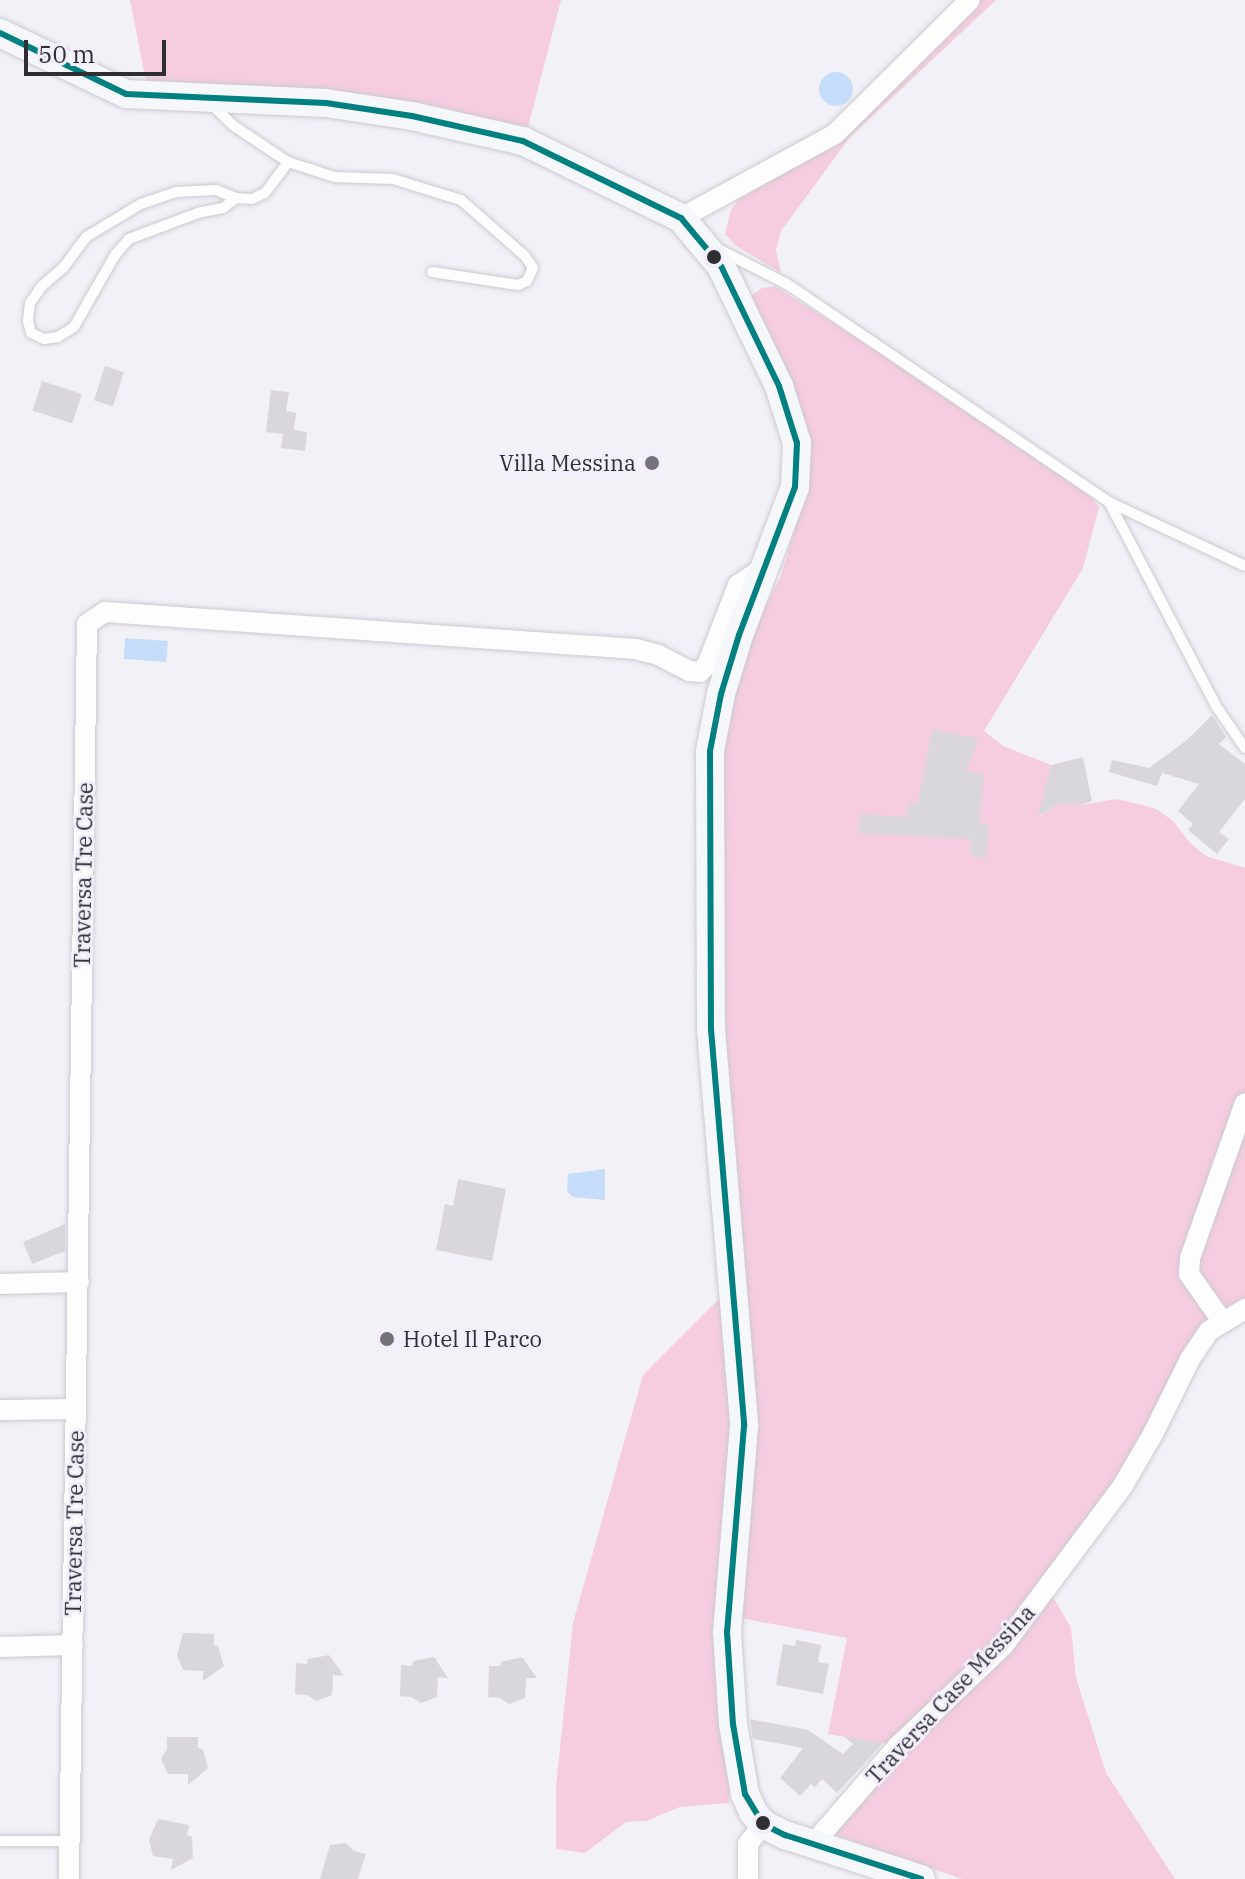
<!DOCTYPE html>
<style>
body{margin:0}
#map{position:relative;width:1245px;height:1879px;overflow:hidden;background:#f3f1f8;font-family:"IBM Plex Serif",serif}
div>[style]{position:absolute}
[style*='--x']{left:calc(var(--x)*1px);top:calc(var(--y)*1px);width:calc(var(--w)*1px);rotate:calc(var(--a)*1deg)}
.green>*{inset:0;background:#f5cce0}
.water>*{inset:0;background:#c6ddfa;transform-origin:0 0}
.round{border-radius:50%}
.building>*{inset:0;background:#dad7dc;transform-origin:0 0}
.roads{filter:drop-shadow(0 0 2px #cbcacf) drop-shadow(0 0 2px #cbcacf)}
.lane>*{height:10px;margin:-5px;padding:0 5px;transform-origin:5px;border-radius:5px;background:#fdfdfe}
.street>*{height:20px;margin:-10px;padding:0 10px;transform-origin:10px;border-radius:10px;background:#fdfdfe}
.secondary>*{height:28px;margin:-14px;padding:0 14px;transform-origin:14px;border-radius:14px;background:#f6f7fb}
.bus-1>*{height:6px;margin:-3px;padding:0 3px;transform-origin:3px;border-radius:3px;background:#008080}
.dots>*{width:22px;height:22px;translate:-50% -50%;box-sizing:border-box;border:4px solid #f2eefb;border-radius:50%}
span{translate:-50% -50%;white-space:nowrap;text-align:center;line-height:1.15;-webkit-text-stroke:6px #f2eefb;paint-order:stroke}
.poi-label{font-size:22px;color:#2f2e33}
.right{translate:-100% -50%;text-align:right}
.left{translate:0 -50%;text-align:left}
.street-label{font-size:22px;color:#2f2e33}
.scale{position:absolute;left:24px;top:40px;width:142px;height:36px;box-sizing:border-box;border:4px solid #2f2e33;border-top:0;padding-left:10px;font-size:24px;line-height:28px;white-space:nowrap;color:#2f2e33;-webkit-text-stroke:6px #f2eefb;paint-order:stroke}
</style>
<div id="map">
<div class="green">
<div style="clip-path:polygon(130px 0,561px 0,527px 131px,147px 87px)"></div>
<div style="clip-path:polygon(980px 0,996px 0,850px 137px,781px 231px,776px 250px,781px 273px,735px 245px,725px 234px,731px 210px,738px 200px,838px 138px)"></div>
<div style="clip-path:polygon(775px 286px,891px 360px,1091px 497px,1099px 507px,1083px 568px,984px 731px,1003px 746px,1051px 765px,1039px 816px,1060px 803px,1081px 805px,1116px 799px,1139px 804px,1156px 809px,1172px 820px,1190px 843px,1206px 856px,1245px 868px,1245px 1093px,1236px 1104px,1190px 1237px,1209px 1321px,1099px 1505px,1001px 1637px,894px 1745px,828px 1734px,847px 1638px,740px 1618px,716px 752px,746px 644px,781px 576px,807px 488px,748px 298px,762px 288px)"></div>
<div style="clip-path:polygon(1245px 1118px,1245px 1304px,1229px 1312px,1198px 1277px,1197px 1258px)"></div>
<div style="clip-path:polygon(722px 1296px,733px 1401px,715px 1613px,730px 1775px,729px 1803px,680px 1807px,646px 1821px,626px 1822px,585px 1853px,556px 1849px,556px 1786px,573px 1623px,643px 1375px)"></div>
<div style="clip-path:polygon(1052px 1595px,1071px 1628px,1076px 1678px,1106px 1773px,1175px 1879px,962px 1879px,836px 1835px,835px 1830px,903px 1749px)"></div>
</div>
<div class="water">
<div class="round" style="left:819px;top:72px;width:34px;height:34px"></div>
<div style="left:125px;top:638px;width:43px;height:21px;rotate:4deg"></div>
<div style="clip-path:polygon(605px 1169px,605px 1200px,573px 1197px,567px 1192px,568px 1174px)"></div>
</div>
<div class="building">
<div style="left:105px;top:366px;width:20px;height:36px;rotate:18deg"></div>
<div style="left:42px;top:381px;width:42px;height:31px;rotate:18deg"></div>
<div style="clip-path:polygon(271px 390px,289px 392px,286px 411px,296px 413px,294px 430px,307px 432px,305px 451px,281px 448px,283px 434px,266px 432px)"></div>
<div style="clip-path:polygon(1212px 715px,1226px 737px,1219px 744px,1245px 764px,1245px 799px,1219px 832px,1229px 839px,1217px 854px,1188px 830px,1193px 824px,1178px 811px,1199px 784px,1162px 773px,1157px 786px,1109px 772px,1112px 760px,1149px 768px,1187px 740px)"></div>
<div style="clip-path:polygon(932px 729px,979px 739px,966px 771px,984px 774px,980px 823px,989px 825px,986px 858px,971px 856px,970px 839px,858px 833px,860px 814px,905px 817px,909px 803px,918px 803px)"></div>
<div style="clip-path:polygon(1083px 757px,1092px 801px,1081px 805px,1060px 803px,1038px 816px,1051px 765px)"></div>
<div style="clip-path:polygon(458px 1179px,506px 1189px,492px 1261px,436px 1250px,445px 1204px,453px 1206px)"></div>
<div style="clip-path:polygon(65px 1224px,65px 1251px,32px 1264px,23px 1242px)"></div>
<div style="clip-path:polygon(183px 1633px,214px 1634px,214px 1645px,218px 1646px,224px 1666px,203px 1681px,203px 1671px,183px 1670px,177px 1655px)"></div>
<div style="clip-path:polygon(796px 1640px,821px 1645px,818px 1662px,829px 1664px,823px 1694px,776px 1685px,783px 1644px,795px 1646px)"></div>
<div style="clip-path:polygon(329px 1655px,344px 1676px,333px 1675px,332px 1695px,316px 1701px,307px 1695px,295px 1694px,296px 1663px,307px 1664px,308px 1659px)"></div>
<div style="clip-path:polygon(434px 1657px,448px 1678px,438px 1677px,437px 1697px,421px 1703px,411px 1697px,400px 1696px,401px 1665px,412px 1666px,413px 1661px)"></div>
<div style="clip-path:polygon(522px 1657px,537px 1678px,526px 1678px,525px 1698px,509px 1704px,500px 1698px,488px 1697px,489px 1666px,500px 1666px,501px 1662px)"></div>
<div style="clip-path:polygon(750px 1719px,808px 1730px,843px 1754px,853px 1744px,843px 1736px,883px 1743px,837px 1793px,822px 1779px,815px 1787px,811px 1784px,800px 1796px,780px 1778px,803px 1748px,753px 1739px)"></div>
<div style="clip-path:polygon(167px 1737px,198px 1737px,198px 1748px,203px 1749px,208px 1768px,188px 1785px,188px 1774px,168px 1774px,161px 1759px,167px 1749px)"></div>
<div style="clip-path:polygon(158px 1819px,189px 1825px,187px 1835px,192px 1837px,193px 1858px,171px 1870px,173px 1859px,153px 1856px,149px 1840px)"></div>
<div style="clip-path:polygon(346px 1843px,354px 1851px,366px 1854px,358px 1879px,320px 1879px,330px 1845px)"></div>
</div>
<div class="roads">
<div class="lane">
<div style="--x:212;--y:105;--w:30;--a:44"></div>
<div style="--x:234;--y:126;--w:65;--a:33.7"></div>
<div style="--x:288;--y:162;--w:49;--a:17.7"></div>
<div style="--x:335;--y:177;--w:58;--a:2"></div>
<div style="--x:393;--y:179;--w:71;--a:17.2"></div>
<div style="--x:461;--y:200;--w:85;--a:41.2"></div>
<div style="--x:525;--y:256;--w:14;--a:56"></div>
<div style="--x:533;--y:268;--w:14;--a:115"></div>
<div style="--x:527;--y:281;--w:10;--a:156"></div>
<div style="--x:518;--y:285;--w:87;--a:-171.4"></div>
<div style="--x:236;--y:198;--w:16;--a:142"></div>
<div style="--x:223;--y:208;--w:25;--a:169"></div>
<div style="--x:198;--y:213;--w:74;--a:159.4"></div>
<div style="--x:129;--y:239;--w:21;--a:131"></div>
<div style="--x:115;--y:255;--w:83;--a:119.7"></div>
<div style="--x:74;--y:327;--w:19;--a:148"></div>
<div style="--x:58;--y:337;--w:14;--a:172"></div>
<div style="--x:44;--y:339;--w:14;--a:-155"></div>
<div style="--x:31;--y:333;--w:12;--a:-104"></div>
<div style="--x:28;--y:321;--w:18;--a:-84"></div>
<div style="--x:30;--y:303;--w:21;--a:-55"></div>
<div style="--x:42;--y:286;--w:28;--a:-41"></div>
<div style="--x:63;--y:268;--w:39;--a:-53"></div>
<div style="--x:86;--y:237;--w:64;--a:-31"></div>
<div style="--x:141;--y:204;--w:37;--a:-19"></div>
<div style="--x:176;--y:192;--w:40;--a:-2.9"></div>
<div style="--x:216;--y:190;--w:22;--a:22"></div>
<div style="--x:236;--y:198;--w:16;--a:4"></div>
<div style="--x:252;--y:199;--w:14;--a:-25"></div>
<div style="--x:265;--y:193;--w:39;--a:-53"></div>
<div style="--x:720;--y:250;--w:75;--a:26.9"></div>
<div style="--x:787;--y:284;--w:389;--a:34.1"></div>
<div style="--x:1109;--y:502;--w:150;--a:25.2"></div>
<div style="--x:1109;--y:502;--w:230;--a:62.3"></div>
<div style="--x:1216;--y:706;--w:51;--a:55.4"></div>
<div style="--x:0;--y:1841;--w:69;--a:0"></div>
</div>
<div class="street">
<div style="--x:681;--y:218;--w:175;--a:-28.6"></div>
<div style="--x:835;--y:134;--w:190;--a:-44.8"></div>
<div style="--x:0;--y:1284;--w:79;--a:-1.5"></div>
<div style="--x:1222;--y:1321;--w:57;--a:-125.1"></div>
<div style="--x:1189;--y:1274;--w:16;--a:-86"></div>
<div style="--x:1190;--y:1258;--w:164;--a:-70.5"></div>
<div style="--x:0;--y:1410;--w:75;--a:-0.8"></div>
<div style="--x:0;--y:1647;--w:73;--a:-1.6"></div>
<div style="--x:813;--y:1844;--w:130;--a:-49.1"></div>
<div style="--x:898;--y:1746;--w:145;--a:-43.6"></div>
<div style="--x:1003;--y:1646;--w:199;--a:-53.2"></div>
<div style="--x:1122;--y:1487;--w:61;--a:-59.7"></div>
<div style="--x:1153;--y:1434;--w:84;--a:-63.7"></div>
<div style="--x:1190;--y:1359;--w:34;--a:-56"></div>
<div style="--x:1209;--y:1331;--w:42;--a:-31.4"></div>
<div style="--x:69;--y:1879;--w:1255;--a:-89.18"></div>
<div style="--x:87;--y:624;--w:22;--a:-34"></div>
<div style="--x:105;--y:612;--w:532;--a:3.99"></div>
<div style="--x:636;--y:649;--w:23;--a:15"></div>
<div style="--x:658;--y:655;--w:35;--a:27"></div>
<div style="--x:689;--y:671;--w:11;--a:5"></div>
<div style="--x:700;--y:672;--w:10;--a:-45"></div>
<div style="--x:707;--y:665;--w:86;--a:-68.8"></div>
<div style="--x:738;--y:585;--w:32;--a:-34"></div>
<div style="--x:748;--y:1879;--w:35;--a:-90"></div>
<div style="--x:748;--y:1844;--w:25;--a:-53"></div>
</div>
<div class="secondary">
<div style="--x:0;--y:33;--w:140;--a:25.8"></div>
<div style="--x:126;--y:94;--w:200;--a:2.6"></div>
<div style="--x:326;--y:103;--w:87;--a:8.6"></div>
<div style="--x:412;--y:116;--w:114;--a:12.7"></div>
<div style="--x:523;--y:141;--w:176;--a:26"></div>
<div style="--x:681;--y:218;--w:62;--a:50.2"></div>
<div style="--x:721;--y:266;--w:133;--a:64.2"></div>
<div style="--x:779;--y:386;--w:60;--a:72.5"></div>
<div style="--x:797;--y:443;--w:44;--a:92.6"></div>
<div style="--x:795;--y:487;--w:158;--a:110.7"></div>
<div style="--x:739;--y:635;--w:62;--a:107"></div>
<div style="--x:721;--y:694;--w:58;--a:100.9"></div>
<div style="--x:710;--y:751;--w:278;--a:89.8"></div>
<div style="--x:711;--y:1029;--w:398;--a:85.2"></div>
<div style="--x:744;--y:1426;--w:207;--a:94.7"></div>
<div style="--x:727;--y:1632;--w:92;--a:86.3"></div>
<div style="--x:733;--y:1724;--w:71;--a:80.3"></div>
<div style="--x:745;--y:1794;--w:20;--a:66"></div>
<div style="--x:753;--y:1812;--w:16;--a:50"></div>
<div style="--x:763;--y:1824;--w:25;--a:27"></div>
<div style="--x:785;--y:1835;--w:143;--a:17.9"></div>
</div>
</div>
<div class="bus-1">
<div style="--x:0;--y:33;--w:140;--a:25.8"></div>
<div style="--x:126;--y:94;--w:200;--a:2.6"></div>
<div style="--x:326;--y:103;--w:87;--a:8.6"></div>
<div style="--x:412;--y:116;--w:114;--a:12.7"></div>
<div style="--x:523;--y:141;--w:176;--a:26"></div>
<div style="--x:681;--y:218;--w:62;--a:50.2"></div>
<div style="--x:721;--y:266;--w:133;--a:64.2"></div>
<div style="--x:779;--y:386;--w:60;--a:72.5"></div>
<div style="--x:797;--y:443;--w:44;--a:92.6"></div>
<div style="--x:795;--y:487;--w:158;--a:110.7"></div>
<div style="--x:739;--y:635;--w:62;--a:107"></div>
<div style="--x:721;--y:694;--w:58;--a:100.9"></div>
<div style="--x:710;--y:751;--w:278;--a:89.8"></div>
<div style="--x:711;--y:1029;--w:398;--a:85.2"></div>
<div style="--x:744;--y:1426;--w:207;--a:94.7"></div>
<div style="--x:727;--y:1632;--w:92;--a:86.3"></div>
<div style="--x:733;--y:1724;--w:71;--a:80.3"></div>
<div style="--x:745;--y:1794;--w:35;--a:59"></div>
<div style="--x:763;--y:1824;--w:25;--a:27"></div>
<div style="--x:785;--y:1835;--w:143;--a:17.9"></div>
</div>
<div class="dots">
<div style="left:714px;top:257px;background:#2f2e33"></div>
<div style="left:652px;top:463px;background:#747278"></div>
<div style="left:387px;top:1339px;background:#747278"></div>
<div style="left:763px;top:1823px;background:#2f2e33"></div>
</div>
<div class="poi-label">
<span class="right" style="left:636px;top:463px">Villa Messina</span>
<span class="left" style="left:403px;top:1339px">Hotel Il Parco</span>
</div>
<div class="street-label">
<span style="left:83px;top:875px;rotate:-89deg">Traversa Tre Case</span>
<span style="left:74px;top:1523px;rotate:-89deg">Traversa Tre Case</span>
<span style="left:950px;top:1694px;rotate:-47deg">Traversa Case Messina</span>
</div>
<div class="scale">50 m</div>
</div>
